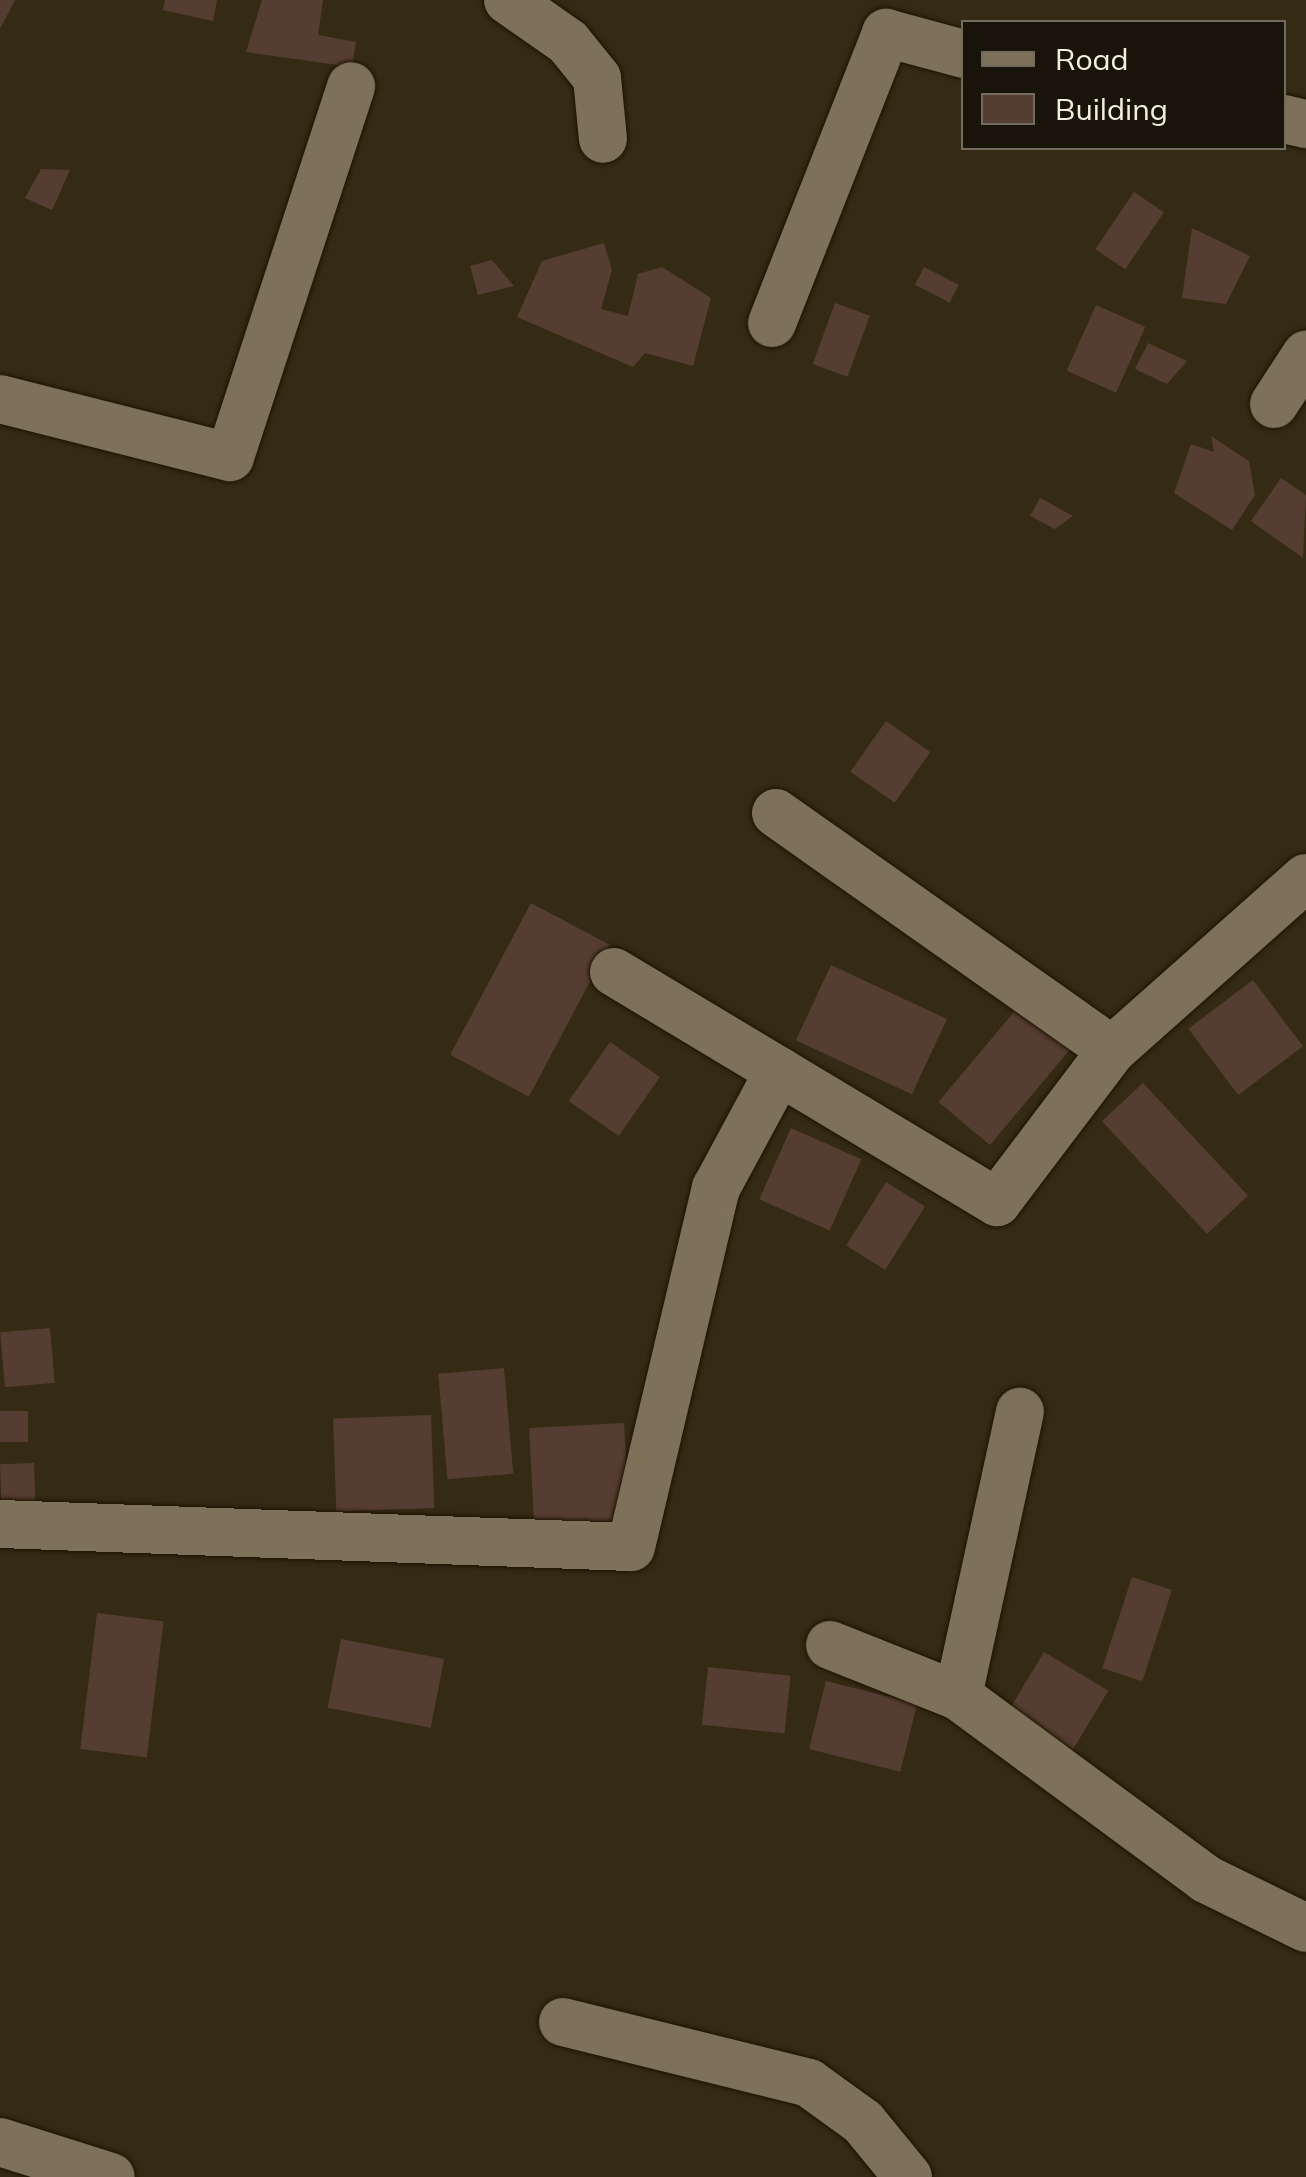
<!DOCTYPE html>
<style>
body{margin:0}
#map{position:relative;width:1306px;height:2177px;overflow:hidden;background:#352b14;font-family:Mulish,sans-serif}
div>[style]{position:absolute}
[style*='--x']{left:calc(var(--x)*1px);top:calc(var(--y)*1px);width:calc(var(--w)*1px);rotate:calc(var(--a)*1deg)}
.building>*{inset:0;background:#563d32;transform-origin:0 0}
.roads{filter:drop-shadow(0 0 2px #1d1300) drop-shadow(0 0 2px #1d1300)}
.minor>*{height:48px;margin:-24px;padding:0 24px;transform-origin:24px;border-radius:24px;background:#7d7259}
span{translate:-50% -50%;white-space:nowrap;text-align:center;line-height:1.15;-webkit-text-stroke:10px #19140a;paint-order:stroke}
.legend{position:absolute;left:961px;top:20px;width:325px;height:130px;box-sizing:border-box;background:#19140a;border:2px solid #716b60;margin:0;padding:12px 18px;list-style:none;font-size:30px;color:#f4eee0}
.legend li{display:flex;align-items:center;gap:20px;height:50px}
.legend b{width:50px;border:2px solid #716b60}
</style>
<div id="map">
<div class="building">
<div style="clip-path:polygon(0 0,15px 0,0 29px)"></div>
<div style="clip-path:polygon(165px 0,217px 0,213px 21px,163px 10px)"></div>
<div style="clip-path:polygon(262px 0,323px 0,318px 35px,356px 42px,352px 67px,246px 52px)"></div>
<div style="clip-path:polygon(41px 169px,70px 170px,52px 210px,25px 198px)"></div>
<div style="left:1134px;top:192px;width:36px;height:69px;rotate:34deg"></div>
<div style="clip-path:polygon(1192px 228px,1250px 256px,1226px 304px,1182px 298px)"></div>
<div style="clip-path:polygon(604px 243px,612px 270px,601px 309px,628px 316px,638px 274px,662px 267px,711px 298px,693px 366px,645px 353px,633px 367px,517px 317px,542px 261px)"></div>
<div style="clip-path:polygon(492px 260px,514px 286px,478px 295px,470px 266px)"></div>
<div style="left:924px;top:267px;width:39px;height:20px;rotate:27deg"></div>
<div style="left:835px;top:303px;width:37px;height:65px;rotate:20deg"></div>
<div style="left:1096px;top:305px;width:54px;height:72px;rotate:24deg"></div>
<div style="clip-path:polygon(1148px 343px,1187px 361px,1167px 384px,1135px 369px)"></div>
<div style="clip-path:polygon(1211px 436px,1249px 461px,1255px 495px,1232px 530px,1174px 493px,1191px 444px,1214px 452px)"></div>
<div style="clip-path:polygon(1281px 478px,1306px 495px,1303px 558px,1251px 521px)"></div>
<div style="clip-path:polygon(1040px 498px,1073px 516px,1055px 529px,1030px 516px)"></div>
<div style="left:886px;top:721px;width:54px;height:62px;rotate:35deg"></div>
<div style="left:531px;top:903px;width:89px;height:172px;rotate:28deg"></div>
<div style="left:831px;top:965px;width:128px;height:83px;rotate:25deg"></div>
<div style="left:1253px;top:980px;width:83px;height:81px;rotate:53deg"></div>
<div style="left:1024px;top:1000px;width:67px;height:133px;rotate:40deg"></div>
<div style="left:610px;top:1042px;width:61px;height:72px;rotate:35deg"></div>
<div style="left:1143px;top:1083px;width:154px;height:56px;rotate:47deg"></div>
<div style="left:791px;top:1128px;width:77px;height:78px;rotate:24deg"></div>
<div style="left:886px;top:1182px;width:46px;height:75px;rotate:32deg"></div>
<div style="left:50px;top:1328px;width:55px;height:50px;rotate:85deg"></div>
<div style="left:504px;top:1368px;width:106px;height:66px;rotate:85deg"></div>
<div style="left:0;top:1411px;width:28px;height:31px"></div>
<div style="left:431px;top:1415px;width:93px;height:98px;rotate:88deg"></div>
<div style="left:624px;top:1423px;width:108px;height:95px;rotate:87deg"></div>
<div style="left:34px;top:1463px;width:49px;height:34px;rotate:88deg"></div>
<div style="left:1132px;top:1577px;width:42px;height:96px;rotate:18deg"></div>
<div style="left:97px;top:1613px;width:67px;height:137px;rotate:7deg"></div>
<div style="left:341px;top:1639px;width:105px;height:70px;rotate:11deg"></div>
<div style="left:1044px;top:1652px;width:75px;height:75px;rotate:31deg"></div>
<div style="left:708px;top:1667px;width:83px;height:58px;rotate:6deg"></div>
<div style="left:826px;top:1681px;width:94px;height:70px;rotate:14deg"></div>
</div>
<div class="roads">
<div class="minor">
<div style="--x:508;--y:0;--w:73;--a:35"></div>
<div style="--x:568;--y:42;--w:46;--a:51.1"></div>
<div style="--x:597;--y:78;--w:61;--a:84.4"></div>
<div style="--x:1284;--y:119;--w:23;--a:13"></div>
<div style="--x:772;--y:323;--w:312;--a:-68.5"></div>
<div style="--x:886;--y:33;--w:81;--a:15.1"></div>
<div style="--x:0;--y:399;--w:237;--a:14.2"></div>
<div style="--x:230;--y:457;--w:390;--a:-71.9"></div>
<div style="--x:1274;--y:404;--w:59;--a:-56.9"></div>
<div style="--x:776;--y:813;--w:411;--a:35.2"></div>
<div style="--x:614;--y:972;--w:447;--a:31"></div>
<div style="--x:997;--y:1202;--w:191;--a:-52.9"></div>
<div style="--x:1112;--y:1050;--w:259;--a:-41.6"></div>
<div style="--x:0;--y:1524;--w:631;--a:2.09"></div>
<div style="--x:631;--y:1547;--w:369;--a:-76.7"></div>
<div style="--x:716;--y:1188;--w:133;--a:-61.7"></div>
<div style="--x:830;--y:1645;--w:138;--a:21.7"></div>
<div style="--x:958;--y:1696;--w:308;--a:36.4"></div>
<div style="--x:1206;--y:1879;--w:111;--a:26.1"></div>
<div style="--x:958;--y:1696;--w:291;--a:-77.7"></div>
<div style="--x:563;--y:2022;--w:253;--a:13.9"></div>
<div style="--x:809;--y:2083;--w:67;--a:35.8"></div>
<div style="--x:863;--y:2122;--w:71;--a:50.7"></div>
<div style="--x:0;--y:2142;--w:116;--a:17.5"></div>
</div>
</div>
<ul class="legend">
<li><b style="height:12px;background:#7d7259"></b>Road</li>
<li><b style="height:28px;background:#563d32"></b>Building</li>
</ul>
</div>
